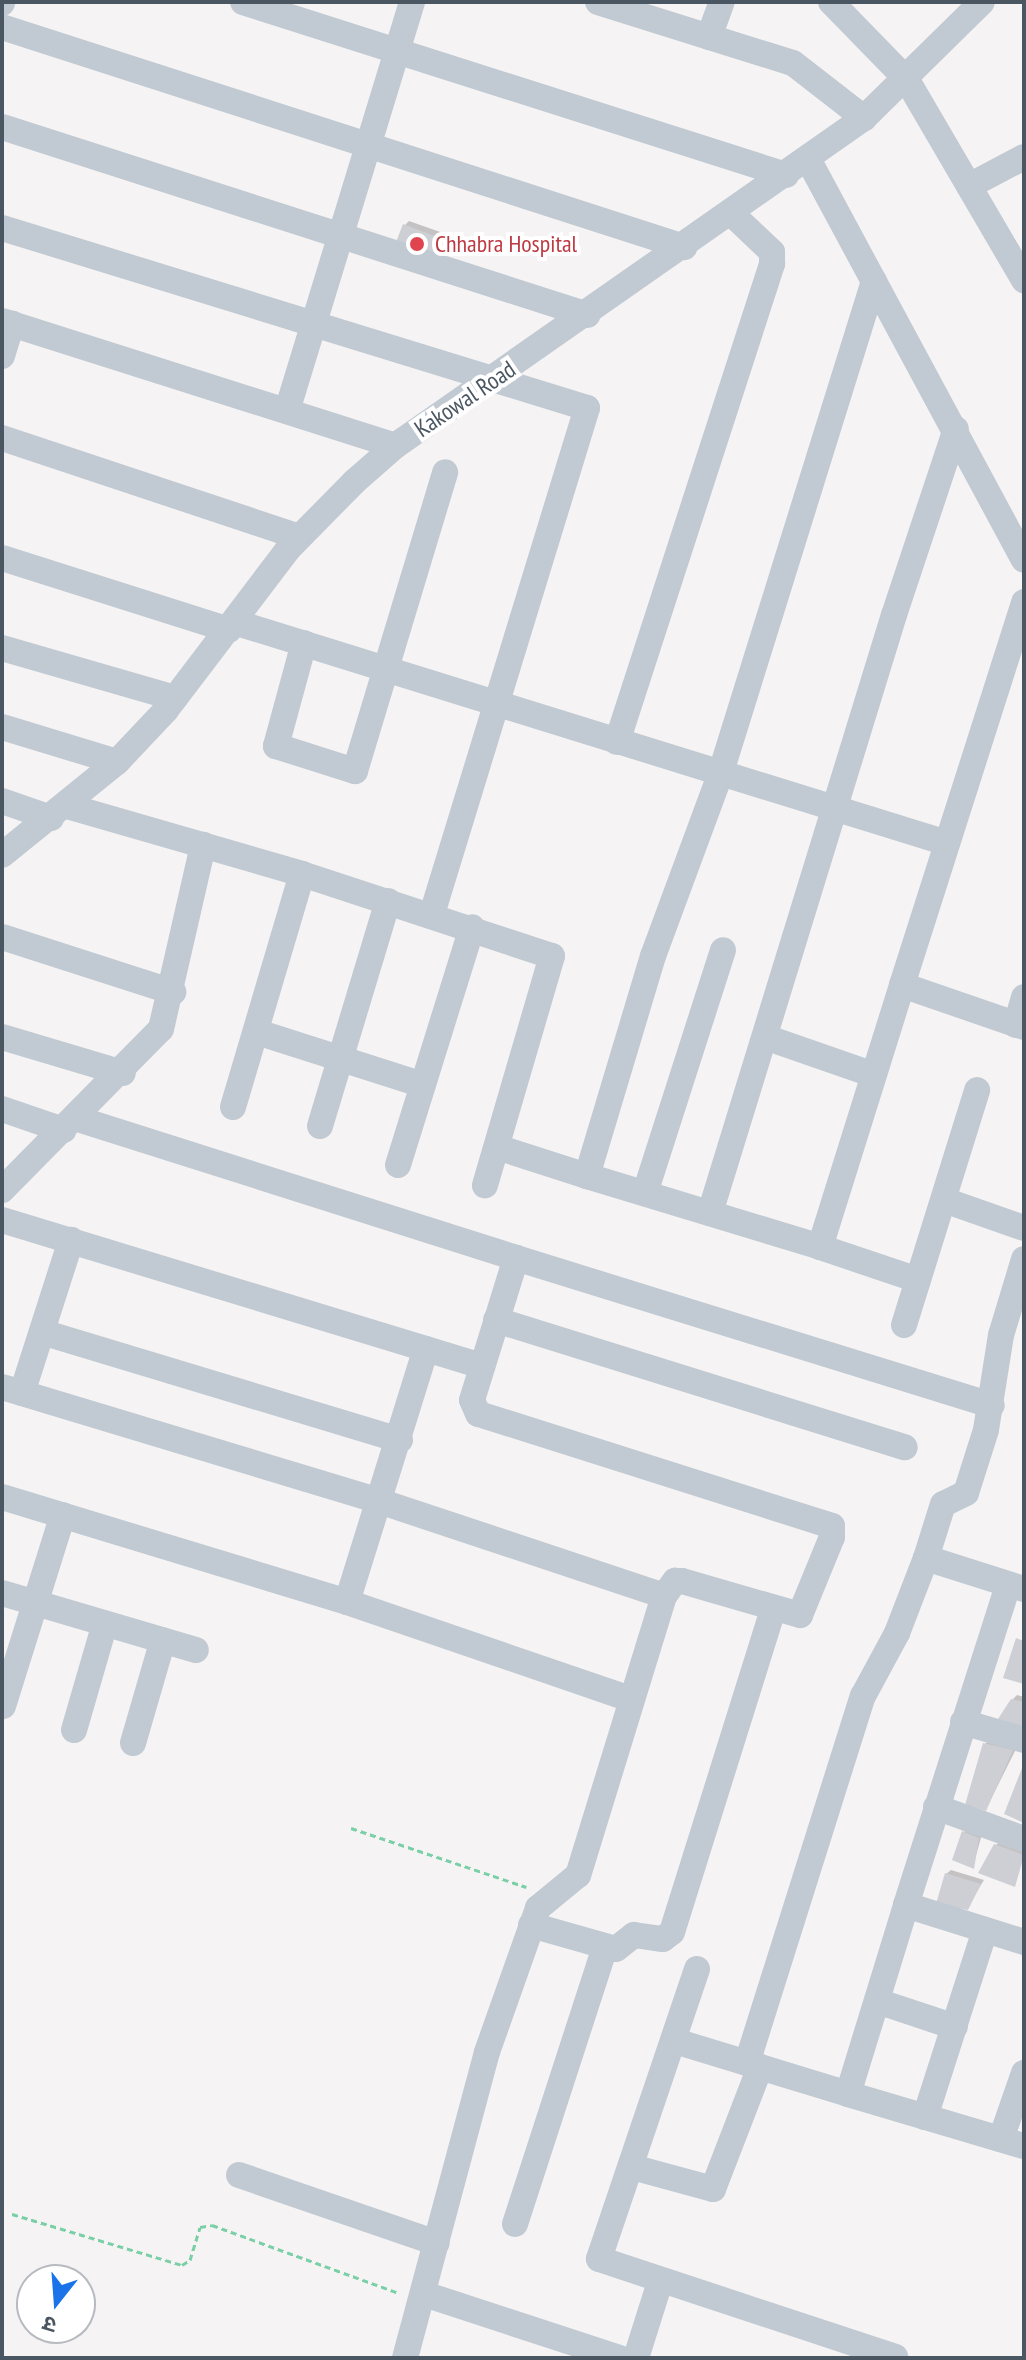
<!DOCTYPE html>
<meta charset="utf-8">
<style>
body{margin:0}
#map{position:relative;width:1026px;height:2360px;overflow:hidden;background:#f5f3f3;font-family:"PT Sans Narrow","Noto Sans Devanagari",sans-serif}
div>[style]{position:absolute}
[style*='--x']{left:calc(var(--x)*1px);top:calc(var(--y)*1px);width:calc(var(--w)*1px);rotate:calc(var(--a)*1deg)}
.shadow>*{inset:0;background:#0003}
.building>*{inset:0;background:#cdcfd5;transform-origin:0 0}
.path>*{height:3px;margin-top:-1.5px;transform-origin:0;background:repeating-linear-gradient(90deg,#7ad0a6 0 6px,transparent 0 10px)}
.minor>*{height:26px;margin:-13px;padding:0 13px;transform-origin:13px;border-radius:13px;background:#c1cad2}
.dots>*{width:22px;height:22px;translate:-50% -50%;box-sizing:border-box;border:4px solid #fff;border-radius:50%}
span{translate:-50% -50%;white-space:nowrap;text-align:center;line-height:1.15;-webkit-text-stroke:8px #fff;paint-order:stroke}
.health-label{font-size:24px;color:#be3a42}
.left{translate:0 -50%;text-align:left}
.street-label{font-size:24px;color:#4a5661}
.frame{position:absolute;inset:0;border:4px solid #4a5661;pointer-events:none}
.north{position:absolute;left:16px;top:2264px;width:80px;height:80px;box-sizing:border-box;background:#fff;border:2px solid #b7bbc0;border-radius:50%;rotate:197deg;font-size:22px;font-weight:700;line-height:32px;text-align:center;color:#4a5661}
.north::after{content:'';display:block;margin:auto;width:28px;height:36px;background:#1a73e8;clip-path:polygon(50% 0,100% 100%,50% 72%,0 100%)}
</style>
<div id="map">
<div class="shadow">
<div style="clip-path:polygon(409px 221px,443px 233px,432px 262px,405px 225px)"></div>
<div style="clip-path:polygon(1017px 1695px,1024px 1697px,1024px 1730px,1012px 1700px)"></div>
<div style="clip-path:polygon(992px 1737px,1019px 1743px,986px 1809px,985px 1744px)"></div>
<div style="clip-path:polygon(968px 1828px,982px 1834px,973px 1866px,964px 1832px)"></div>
<div style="clip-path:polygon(1000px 1841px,1024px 1850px,1014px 1884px,995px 1846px)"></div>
<div style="clip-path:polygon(951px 1870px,984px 1880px,967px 1908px,946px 1874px)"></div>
</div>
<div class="building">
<div style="left:403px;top:224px;width:40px;height:33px;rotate:21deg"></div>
<div style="clip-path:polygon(1016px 1638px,1024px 1641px,1024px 1684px,1003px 1678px)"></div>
<div style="clip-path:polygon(1011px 1699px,1024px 1702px,1024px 1732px,996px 1722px)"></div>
<div style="clip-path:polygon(983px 1743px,1013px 1750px,986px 1811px,965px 1805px)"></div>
<div style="clip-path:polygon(1024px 1763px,1024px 1823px,1004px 1814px)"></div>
<div style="clip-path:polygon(962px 1831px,979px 1838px,974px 1869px,952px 1860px)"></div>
<div style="clip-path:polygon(994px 1844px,1024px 1855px,1015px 1887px,978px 1873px)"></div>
<div style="clip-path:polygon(945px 1873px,981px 1884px,968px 1910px,936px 1904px)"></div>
</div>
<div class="path">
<div style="--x:351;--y:1828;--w:185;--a:18.6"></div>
<div style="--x:12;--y:2214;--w:177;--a:16.7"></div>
<div style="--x:182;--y:2265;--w:9;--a:-32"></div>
<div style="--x:190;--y:2260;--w:34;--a:-73"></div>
<div style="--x:200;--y:2227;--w:12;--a:-9"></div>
<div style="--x:212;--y:2225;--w:199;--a:20"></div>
</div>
<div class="minor">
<div style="--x:243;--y:2;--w:570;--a:17.67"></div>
<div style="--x:598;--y:2;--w:204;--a:17.4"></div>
<div style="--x:793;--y:63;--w:90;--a:37.8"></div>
<div style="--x:831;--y:2;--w:109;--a:45.7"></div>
<div style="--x:907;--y:80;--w:232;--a:59.7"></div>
<div style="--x:2;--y:3;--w:1;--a:-90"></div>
<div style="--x:2;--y:27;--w:717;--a:17.88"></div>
<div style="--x:709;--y:37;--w:37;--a:-70"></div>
<div style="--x:2;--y:127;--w:615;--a:17.79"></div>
<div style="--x:808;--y:159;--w:455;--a:61.7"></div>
<div style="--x:969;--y:186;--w:62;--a:-27.8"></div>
<div style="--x:2;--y:228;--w:612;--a:17.1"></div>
<div style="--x:587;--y:408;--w:529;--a:107.03"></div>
<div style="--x:874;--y:281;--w:517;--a:107.31"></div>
<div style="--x:720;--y:775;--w:193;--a:110.3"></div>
<div style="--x:653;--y:956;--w:230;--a:106.7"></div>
<div style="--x:587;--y:1176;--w:244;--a:16.9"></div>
<div style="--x:820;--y:1247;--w:275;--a:-72.6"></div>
<div style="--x:902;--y:985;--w:129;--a:19"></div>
<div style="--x:2;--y:321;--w:412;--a:17.6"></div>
<div style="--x:2;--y:356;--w:34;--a:-73"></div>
<div style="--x:287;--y:411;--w:428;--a:-73"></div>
<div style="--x:2;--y:438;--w:313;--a:18.4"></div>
<div style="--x:2;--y:558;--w:238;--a:17.6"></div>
<div style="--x:234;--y:622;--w:746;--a:17.22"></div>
<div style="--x:304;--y:643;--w:107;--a:105.2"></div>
<div style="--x:276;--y:746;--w:83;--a:17.6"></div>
<div style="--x:355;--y:771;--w:312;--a:-73.2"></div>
<div style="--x:2;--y:648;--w:180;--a:16.1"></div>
<div style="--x:2;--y:727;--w:120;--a:16.9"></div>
<div style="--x:617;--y:742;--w:503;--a:-72.03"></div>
<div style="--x:772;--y:264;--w:12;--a:-90"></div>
<div style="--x:772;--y:252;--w:55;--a:-136.5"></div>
<div style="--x:2;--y:801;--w:52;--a:19.1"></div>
<div style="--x:67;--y:806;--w:245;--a:16.1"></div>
<div style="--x:302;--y:874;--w:263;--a:18.2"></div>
<div style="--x:552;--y:956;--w:239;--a:106.3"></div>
<div style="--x:2;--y:855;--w:148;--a:-39"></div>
<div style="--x:117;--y:762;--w:71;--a:-46.7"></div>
<div style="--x:166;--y:710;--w:202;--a:-52.8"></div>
<div style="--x:288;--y:549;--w:94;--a:-45.4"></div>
<div style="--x:354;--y:482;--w:55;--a:-41.3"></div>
<div style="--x:395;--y:446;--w:572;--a:-34.97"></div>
<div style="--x:864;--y:118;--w:165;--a:-44.5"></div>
<div style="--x:2;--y:937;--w:180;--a:17.8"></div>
<div style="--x:902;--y:985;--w:402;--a:-72.3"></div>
<div style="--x:1016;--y:1025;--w:29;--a:-74"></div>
<div style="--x:257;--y:1032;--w:174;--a:17.7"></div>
<div style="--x:2;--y:1037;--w:126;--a:16.6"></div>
<div style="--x:765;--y:1037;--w:115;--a:19.2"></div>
<div style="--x:233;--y:1107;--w:243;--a:-73.5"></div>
<div style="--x:2;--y:1109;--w:65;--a:19"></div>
<div style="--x:75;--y:1118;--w:463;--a:17.6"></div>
<div style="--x:320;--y:1126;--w:235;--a:-73.2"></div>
<div style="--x:497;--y:1147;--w:95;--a:17.9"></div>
<div style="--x:398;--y:1165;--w:249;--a:-72.7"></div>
<div style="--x:2;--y:1190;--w:226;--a:-45.4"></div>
<div style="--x:161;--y:1029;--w:189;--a:-77.1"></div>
<div style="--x:645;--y:1193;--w:255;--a:-72.2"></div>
<div style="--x:944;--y:1200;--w:85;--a:19.3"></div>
<div style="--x:710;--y:1213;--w:626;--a:-72.9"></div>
<div style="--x:894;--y:615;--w:196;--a:-71.6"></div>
<div style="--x:2;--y:1220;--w:502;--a:16.92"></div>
<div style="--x:820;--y:1247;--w:103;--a:18.6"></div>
<div style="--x:1024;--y:1259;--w:79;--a:106.8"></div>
<div style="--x:1001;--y:1335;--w:96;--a:99"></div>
<div style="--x:986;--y:1430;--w:66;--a:107.6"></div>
<div style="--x:966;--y:1493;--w:25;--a:154"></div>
<div style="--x:943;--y:1504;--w:57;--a:107.5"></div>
<div style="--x:926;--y:1558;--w:103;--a:17.6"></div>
<div style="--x:496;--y:1320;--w:428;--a:17.3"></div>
<div style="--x:904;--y:1325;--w:246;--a:-72.7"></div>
<div style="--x:42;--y:1332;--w:374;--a:16.8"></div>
<div style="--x:2;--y:1387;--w:397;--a:16.8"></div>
<div style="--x:382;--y:1502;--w:297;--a:18.4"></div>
<div style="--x:664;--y:1596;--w:292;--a:107.1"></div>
<div style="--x:578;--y:1875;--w:52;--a:140.5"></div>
<div style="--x:538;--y:1908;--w:153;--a:109.5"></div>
<div style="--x:487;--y:2052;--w:317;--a:105"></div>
<div style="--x:22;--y:1393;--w:161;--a:-72.2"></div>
<div style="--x:2;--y:1497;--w:361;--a:16.9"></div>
<div style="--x:347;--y:1602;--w:299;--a:18.9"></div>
<div style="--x:2;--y:1593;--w:202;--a:16.4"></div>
<div style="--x:664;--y:1596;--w:19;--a:-54"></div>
<div style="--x:675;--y:1581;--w:7;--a:0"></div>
<div style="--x:682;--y:1581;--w:123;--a:16.1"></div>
<div style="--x:800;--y:1615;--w:84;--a:-67.7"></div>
<div style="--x:832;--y:1537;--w:11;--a:-90"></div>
<div style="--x:832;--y:1526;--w:371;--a:-162.4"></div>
<div style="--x:478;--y:1414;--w:15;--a:-113"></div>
<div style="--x:472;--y:1400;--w:149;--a:-72.8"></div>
<div style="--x:516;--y:1258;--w:498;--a:17.2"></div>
<div style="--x:347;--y:1602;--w:265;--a:-72.7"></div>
<div style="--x:3;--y:1706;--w:200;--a:-72.6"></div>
<div style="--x:963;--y:1722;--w:64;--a:16.4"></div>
<div style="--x:74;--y:1730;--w:111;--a:-73.8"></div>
<div style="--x:133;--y:1743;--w:107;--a:-73.8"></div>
<div style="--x:936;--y:1807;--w:94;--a:20"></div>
<div style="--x:906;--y:1905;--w:336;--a:-72.3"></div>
<div style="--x:531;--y:1925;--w:88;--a:15.8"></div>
<div style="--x:616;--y:1949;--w:23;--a:-38"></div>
<div style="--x:634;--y:1935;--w:29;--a:8"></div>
<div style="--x:663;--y:1939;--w:11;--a:-38"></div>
<div style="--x:672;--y:1932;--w:338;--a:-72.6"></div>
<div style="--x:697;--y:1969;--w:306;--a:108.7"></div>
<div style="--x:599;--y:2259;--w:312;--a:18.3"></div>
<div style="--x:877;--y:2001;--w:82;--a:18.4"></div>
<div style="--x:675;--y:2041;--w:181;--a:17"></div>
<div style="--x:848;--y:2094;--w:198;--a:-72.9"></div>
<div style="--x:906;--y:1905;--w:124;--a:17.4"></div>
<div style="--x:747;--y:2063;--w:385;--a:-72.5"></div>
<div style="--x:863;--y:1696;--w:72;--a:-61.6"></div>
<div style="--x:897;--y:1633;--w:80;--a:-68.9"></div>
<div style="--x:848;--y:2094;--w:184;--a:16.5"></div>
<div style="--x:925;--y:2117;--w:196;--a:-72.2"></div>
<div style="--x:1001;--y:2139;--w:70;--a:-70.8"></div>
<div style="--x:632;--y:2167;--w:84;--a:15.2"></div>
<div style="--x:713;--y:2189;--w:131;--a:-68.9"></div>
<div style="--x:239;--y:2175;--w:209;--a:19"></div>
<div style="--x:515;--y:2224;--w:291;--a:-72"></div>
<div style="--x:424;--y:2294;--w:206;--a:18.1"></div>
<div style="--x:636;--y:2358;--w:80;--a:-72.5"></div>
</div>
<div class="dots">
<div style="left:417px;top:244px;background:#e0444e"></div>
</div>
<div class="health-label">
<span class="left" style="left:435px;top:244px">Chhabra Hospital</span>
</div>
<div class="street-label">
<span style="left:465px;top:399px;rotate:-34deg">Kakowal Road</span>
</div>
<div class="frame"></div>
<div class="north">उ</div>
</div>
